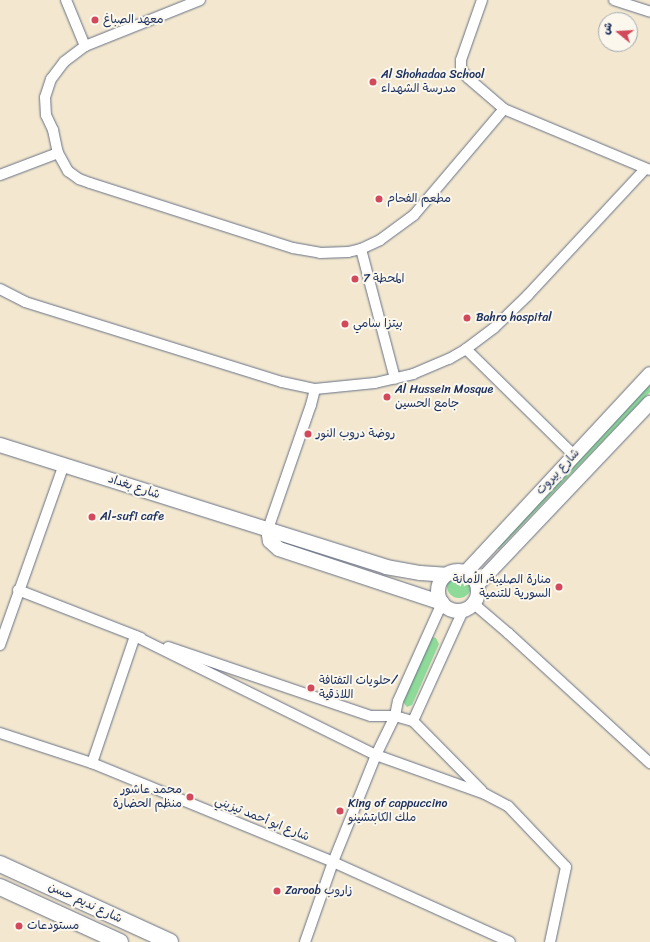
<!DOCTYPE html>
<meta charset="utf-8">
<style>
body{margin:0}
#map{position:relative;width:650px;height:942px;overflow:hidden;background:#f3e8cf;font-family:Sriracha,"Playpen Sans Arabic",sans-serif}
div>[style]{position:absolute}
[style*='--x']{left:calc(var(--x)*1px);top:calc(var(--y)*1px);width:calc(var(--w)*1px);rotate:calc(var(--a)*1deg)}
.green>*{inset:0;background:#8edb99}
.round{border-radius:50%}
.roads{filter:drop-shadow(0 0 1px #677086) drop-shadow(0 0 1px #677086)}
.street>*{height:10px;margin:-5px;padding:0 5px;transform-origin:5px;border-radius:5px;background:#fff}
.secondary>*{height:14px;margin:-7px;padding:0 7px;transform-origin:7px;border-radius:7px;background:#fff}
.secondary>.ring{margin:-7px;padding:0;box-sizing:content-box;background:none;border:14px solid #fff;border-radius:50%}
.primary>*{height:16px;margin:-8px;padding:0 8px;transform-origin:8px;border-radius:8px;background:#fff}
.dots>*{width:11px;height:11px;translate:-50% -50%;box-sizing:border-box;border:2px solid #fbf7ec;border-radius:50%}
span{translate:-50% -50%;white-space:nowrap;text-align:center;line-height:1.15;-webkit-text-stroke:4px #fbf7ec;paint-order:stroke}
.poi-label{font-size:12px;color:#1b2f5e}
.left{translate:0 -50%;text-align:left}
.right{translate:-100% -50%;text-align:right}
.street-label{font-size:12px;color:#1b2f5e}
.north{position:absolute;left:598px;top:12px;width:40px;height:40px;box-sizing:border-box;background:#fbf7ec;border:1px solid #a1a7b3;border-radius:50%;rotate:288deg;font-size:11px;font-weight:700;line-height:16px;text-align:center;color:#1b2f5e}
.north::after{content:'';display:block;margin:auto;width:14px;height:18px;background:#d1495b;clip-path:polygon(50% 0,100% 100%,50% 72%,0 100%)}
</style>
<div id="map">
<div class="green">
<div style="clip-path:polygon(650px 382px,650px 392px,499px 549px,495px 549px)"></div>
<div class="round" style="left:447px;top:574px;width:24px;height:24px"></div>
<div style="clip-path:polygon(433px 637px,436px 638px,439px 644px,412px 705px,407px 707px,403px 702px,430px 639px)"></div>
</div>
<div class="roads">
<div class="street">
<div style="--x:66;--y:0;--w:50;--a:67.6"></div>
<div style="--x:200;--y:0;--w:124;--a:158.2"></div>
<div style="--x:85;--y:46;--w:26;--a:143"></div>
<div style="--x:64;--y:62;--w:21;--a:127"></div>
<div style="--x:51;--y:79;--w:19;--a:108"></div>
<div style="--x:45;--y:97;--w:18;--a:87"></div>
<div style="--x:46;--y:115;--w:17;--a:65"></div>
<div style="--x:53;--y:130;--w:24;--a:78"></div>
<div style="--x:58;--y:153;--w:21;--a:61"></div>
<div style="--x:68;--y:171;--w:14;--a:36"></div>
<div style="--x:79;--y:179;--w:12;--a:20"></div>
<div style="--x:90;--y:183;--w:213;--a:17.8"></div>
<div style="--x:293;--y:248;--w:27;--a:10"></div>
<div style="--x:320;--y:253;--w:28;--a:-2"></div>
<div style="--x:348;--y:252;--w:13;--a:-13"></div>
<div style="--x:361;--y:249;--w:21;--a:-25"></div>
<div style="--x:380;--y:240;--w:42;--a:-36.3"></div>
<div style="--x:414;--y:215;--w:139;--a:-49.7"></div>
<div style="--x:482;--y:0;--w:64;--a:109.3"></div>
<div style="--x:461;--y:60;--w:9;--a:90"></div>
<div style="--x:461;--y:69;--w:11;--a:52"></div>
<div style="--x:468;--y:78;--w:48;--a:40.7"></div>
<div style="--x:504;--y:109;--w:158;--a:22.7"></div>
<div style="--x:614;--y:0;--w:38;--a:18"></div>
<div style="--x:0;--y:175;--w:62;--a:-20.8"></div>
<div style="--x:361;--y:249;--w:134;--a:75.3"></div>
<div style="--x:0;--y:289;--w:28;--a:27"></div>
<div style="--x:25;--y:302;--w:269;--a:17.3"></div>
<div style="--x:282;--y:382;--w:34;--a:12"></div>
<div style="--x:315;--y:389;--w:60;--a:-5.7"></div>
<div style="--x:375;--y:383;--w:39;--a:-13"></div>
<div style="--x:413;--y:374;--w:39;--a:-23"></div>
<div style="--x:449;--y:359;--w:20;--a:-30"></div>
<div style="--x:466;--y:349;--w:35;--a:-37"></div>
<div style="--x:494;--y:328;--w:47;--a:-44.1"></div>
<div style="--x:528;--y:295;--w:172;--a:-47.1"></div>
<div style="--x:466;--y:349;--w:151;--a:44.5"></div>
<div style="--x:268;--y:529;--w:131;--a:-70.9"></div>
<div style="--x:311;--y:405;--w:16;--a:-76"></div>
<div style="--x:18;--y:590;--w:132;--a:21.3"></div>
<div style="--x:474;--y:604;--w:45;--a:40.5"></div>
<div style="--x:508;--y:633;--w:193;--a:42.5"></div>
<div style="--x:135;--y:636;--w:269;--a:26.3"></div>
<div style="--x:376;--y:755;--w:116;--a:19.7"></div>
<div style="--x:485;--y:794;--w:26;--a:28"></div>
<div style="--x:508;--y:806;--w:84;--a:46.4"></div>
<div style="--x:566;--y:867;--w:77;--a:102"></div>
<div style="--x:0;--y:645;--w:192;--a:-70.5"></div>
<div style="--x:168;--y:647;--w:214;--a:18.8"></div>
<div style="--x:371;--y:716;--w:24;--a:0"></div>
<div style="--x:395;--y:716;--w:19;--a:16"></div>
<div style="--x:413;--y:721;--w:98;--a:45.4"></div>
<div style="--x:413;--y:721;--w:121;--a:-65.6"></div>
<div style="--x:0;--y:733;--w:97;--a:18.1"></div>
<div style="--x:92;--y:763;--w:261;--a:22.3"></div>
<div style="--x:333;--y:862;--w:194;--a:24.3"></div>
<div style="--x:92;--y:763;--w:134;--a:-71.3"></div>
<div style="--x:305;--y:942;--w:85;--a:-70.7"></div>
<div style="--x:333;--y:862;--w:115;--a:-68.1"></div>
<div style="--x:376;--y:755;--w:43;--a:-64"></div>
<div style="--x:395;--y:716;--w:15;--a:-79"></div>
<div style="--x:398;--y:701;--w:107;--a:-65.8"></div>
</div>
<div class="secondary">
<div style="--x:0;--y:445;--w:405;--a:17.5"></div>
<div style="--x:386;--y:567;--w:35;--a:10"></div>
<div style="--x:420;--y:573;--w:26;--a:4"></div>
<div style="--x:268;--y:529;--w:12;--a:81"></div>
<div style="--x:270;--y:541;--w:12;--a:42"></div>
<div style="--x:279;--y:549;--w:172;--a:18.3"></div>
<div class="ring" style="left:438px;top:571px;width:26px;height:26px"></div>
<div style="--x:466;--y:572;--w:270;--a:-47.1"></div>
<div style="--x:478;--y:584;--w:250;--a:-46.5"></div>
</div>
<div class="primary">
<div style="--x:0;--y:864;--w:187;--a:24.6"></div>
<div style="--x:0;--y:887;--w:132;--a:24.6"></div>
</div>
</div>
<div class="dots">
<div style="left:95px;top:20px;background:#d1495b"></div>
<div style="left:373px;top:82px;background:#d1495b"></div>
<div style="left:379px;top:199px;background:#d1495b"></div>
<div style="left:355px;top:279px;background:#d1495b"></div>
<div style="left:467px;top:318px;background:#d1495b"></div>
<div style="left:345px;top:324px;background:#d1495b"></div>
<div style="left:387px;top:397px;background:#d1495b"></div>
<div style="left:308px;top:434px;background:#d1495b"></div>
<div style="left:92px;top:517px;background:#d1495b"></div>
<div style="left:559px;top:587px;background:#d1495b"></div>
<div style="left:311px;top:688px;background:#d1495b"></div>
<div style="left:190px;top:797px;background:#d1495b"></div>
<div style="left:340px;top:811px;background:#d1495b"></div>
<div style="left:277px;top:891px;background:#d1495b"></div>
<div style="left:19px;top:926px;background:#d1495b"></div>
</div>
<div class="poi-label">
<span class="left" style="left:103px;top:20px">معهد الصباغ</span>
<span class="left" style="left:381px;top:82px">Al Shohadaa School<br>مدرسة الشهداء</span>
<span class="left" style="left:387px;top:199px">مطعم الفحام</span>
<span class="left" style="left:363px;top:279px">المحطة 7</span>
<span class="left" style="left:476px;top:318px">Bahro hospital</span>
<span class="left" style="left:353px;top:324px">بيتزا سامي</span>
<span class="left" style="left:395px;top:397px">Al Hussein Mosque<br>جامع الحسين</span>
<span class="left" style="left:316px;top:434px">روضة دروب النور</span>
<span class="left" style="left:100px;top:517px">Al-sufi cafe</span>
<span class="right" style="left:551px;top:587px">منارة الصليبة، الأمانة<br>السورية للتنمية</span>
<span class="left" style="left:319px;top:688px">حلويات التفتافة/<br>اللاذقية</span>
<span class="right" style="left:182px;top:797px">محمد عاشور<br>منظم الحضارة</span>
<span class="left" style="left:348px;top:811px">King of cappuccino<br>ملك الكابتشينو</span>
<span class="left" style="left:285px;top:891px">Zaroob زاروب</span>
<span class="left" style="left:27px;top:926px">مستودعات</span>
</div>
<div class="street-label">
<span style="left:558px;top:472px;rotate:-47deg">شارع بيروت</span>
<span style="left:134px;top:487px;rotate:18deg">شارع بغداد</span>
<span style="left:262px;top:819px;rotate:22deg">شارع ابو أحمد تيزيني</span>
<span style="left:85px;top:903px;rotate:25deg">شارع نديم حسن</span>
</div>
<div class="north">ش</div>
</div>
